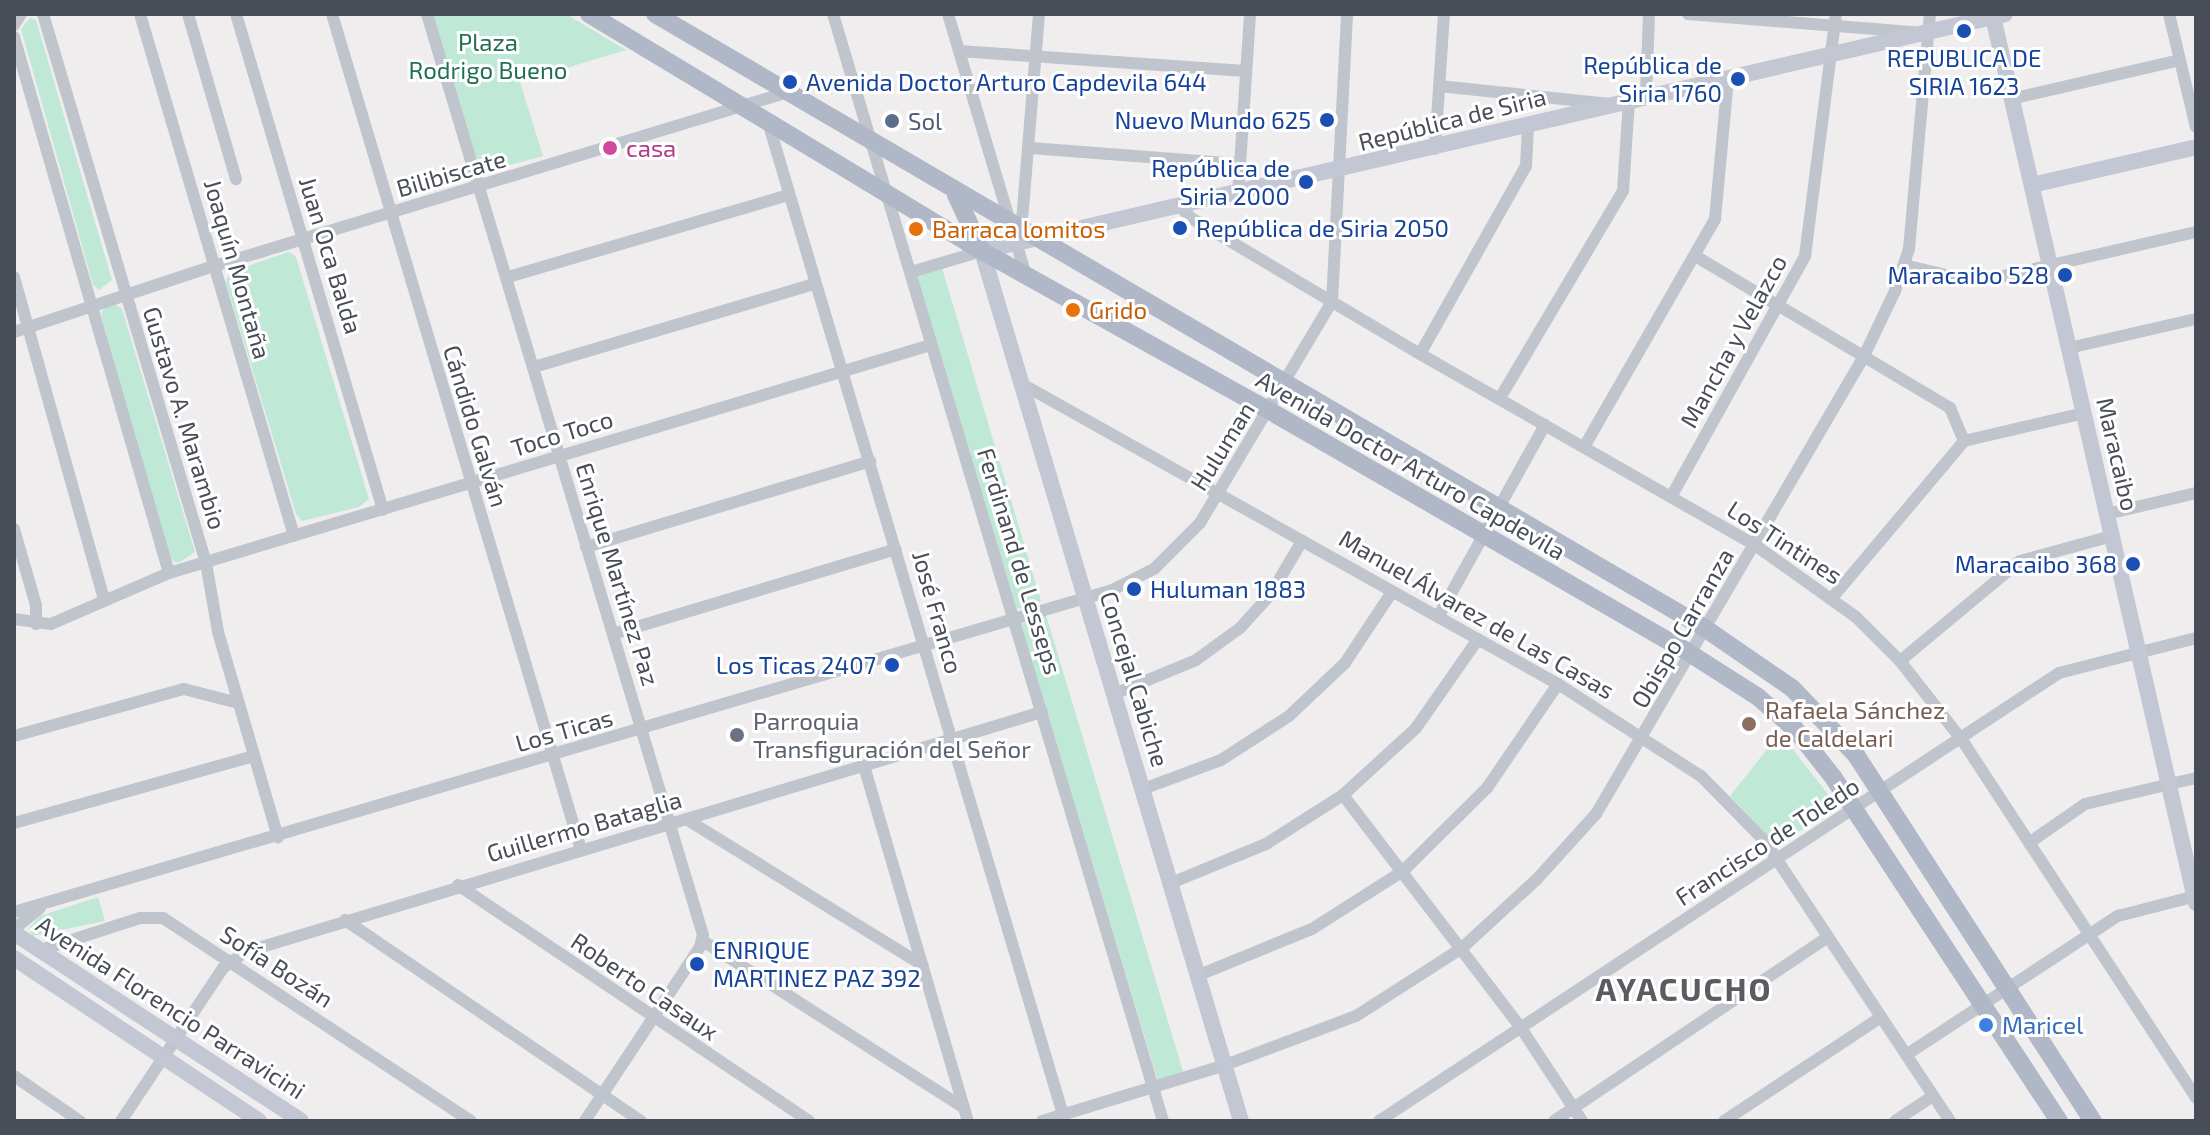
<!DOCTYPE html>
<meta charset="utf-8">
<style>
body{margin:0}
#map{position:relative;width:2210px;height:1135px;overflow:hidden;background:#efeded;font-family:"Exo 2",sans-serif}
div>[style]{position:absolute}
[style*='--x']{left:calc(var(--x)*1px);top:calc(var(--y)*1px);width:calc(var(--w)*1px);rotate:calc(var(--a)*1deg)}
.green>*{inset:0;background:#c0e8d6}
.minor>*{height:12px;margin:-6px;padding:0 6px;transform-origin:6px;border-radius:6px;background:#c0c5cd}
.secondary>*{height:16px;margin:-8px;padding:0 8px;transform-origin:8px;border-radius:8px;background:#c2c7d3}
.primary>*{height:18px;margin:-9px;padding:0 9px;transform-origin:9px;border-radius:9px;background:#b0b8c8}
.dots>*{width:22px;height:22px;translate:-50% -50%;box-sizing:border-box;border:4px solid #fff;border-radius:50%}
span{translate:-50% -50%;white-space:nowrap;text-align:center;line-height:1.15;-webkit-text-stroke:6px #fff;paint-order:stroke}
.park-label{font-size:24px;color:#226f56}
.transit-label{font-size:24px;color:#164399}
.right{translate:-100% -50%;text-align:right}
.left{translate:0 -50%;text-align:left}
.street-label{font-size:24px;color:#484d58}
.service-label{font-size:24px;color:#4e5e75}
.hotel-label{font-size:24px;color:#b23c85}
.food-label{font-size:24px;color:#c56008}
.education-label{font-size:24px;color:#785e54}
.worship-label{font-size:24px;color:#5b616d}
.shop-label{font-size:24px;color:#366cbe}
.district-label{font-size:32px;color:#5a5c61;font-weight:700;letter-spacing:2px}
.frame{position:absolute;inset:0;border:16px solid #484d58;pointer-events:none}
</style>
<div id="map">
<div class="green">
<div style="clip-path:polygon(432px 14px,566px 14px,626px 50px,520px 82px,543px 156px,481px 173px)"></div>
<div style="clip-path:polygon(30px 18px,36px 20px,112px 280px,99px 290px,93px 285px,21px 29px)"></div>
<div style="clip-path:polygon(289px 252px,296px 257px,369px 499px,359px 507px,302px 521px,296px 514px,226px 282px,230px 272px)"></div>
<div style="clip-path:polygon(942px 268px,1041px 601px,1017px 609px,914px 277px)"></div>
<div style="clip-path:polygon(115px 304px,122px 309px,195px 552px,178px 563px,168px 558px,101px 314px,104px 307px)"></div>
<div style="clip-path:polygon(1046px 615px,1184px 1075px,1158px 1081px,1022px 629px,1021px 624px)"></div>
<div style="clip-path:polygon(1780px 733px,1838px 807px,1777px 845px,1730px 796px)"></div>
<div style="clip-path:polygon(98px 897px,105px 921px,32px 936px,29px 928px,40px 916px)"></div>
</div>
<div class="minor">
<div style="--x:43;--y:14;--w:573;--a:73.46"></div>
<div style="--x:206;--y:563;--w:70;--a:80.1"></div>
<div style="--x:218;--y:632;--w:214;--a:73.7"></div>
<div style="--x:140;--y:14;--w:544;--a:73.56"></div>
<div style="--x:188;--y:14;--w:172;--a:73.8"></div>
<div style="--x:236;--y:14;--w:517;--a:73.49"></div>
<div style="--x:332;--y:14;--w:872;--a:73.41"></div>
<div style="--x:427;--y:14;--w:961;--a:73.32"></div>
<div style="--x:703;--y:935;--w:12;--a:104"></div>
<div style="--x:700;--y:947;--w:209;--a:123.5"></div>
<div style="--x:833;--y:14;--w:1155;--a:73.4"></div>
<div style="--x:948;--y:14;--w:269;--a:73.4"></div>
<div style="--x:1688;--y:14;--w:227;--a:4.6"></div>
<div style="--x:2169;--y:14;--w:116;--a:76.6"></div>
<div style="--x:14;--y:25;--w:13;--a:-58"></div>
<div style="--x:14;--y:37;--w:558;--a:73.87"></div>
<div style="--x:959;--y:51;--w:287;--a:4"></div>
<div style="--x:1439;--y:86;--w:172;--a:6"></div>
<div style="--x:1646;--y:96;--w:82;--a:-87.9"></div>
<div style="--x:2011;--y:99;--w:173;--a:-13"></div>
<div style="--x:768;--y:122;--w:1036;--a:73.45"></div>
<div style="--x:1031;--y:148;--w:208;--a:4.4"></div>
<div style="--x:1435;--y:149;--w:135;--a:-86.2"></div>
<div style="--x:1238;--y:195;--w:181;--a:-86.2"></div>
<div style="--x:1181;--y:207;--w:15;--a:48"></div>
<div style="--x:1191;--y:218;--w:266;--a:30.7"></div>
<div style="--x:1420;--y:354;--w:386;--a:29.7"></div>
<div style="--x:1755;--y:545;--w:124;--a:35.5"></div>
<div style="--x:1856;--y:617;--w:62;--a:45"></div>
<div style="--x:1900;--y:661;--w:100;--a:51.9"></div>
<div style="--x:1962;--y:740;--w:428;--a:56.8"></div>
<div style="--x:1021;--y:233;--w:220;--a:-85.3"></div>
<div style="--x:1697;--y:257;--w:295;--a:30.8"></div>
<div style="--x:1950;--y:408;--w:36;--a:67"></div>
<div style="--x:1904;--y:265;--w:65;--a:13.4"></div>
<div style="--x:1967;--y:280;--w:28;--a:-4"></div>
<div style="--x:1995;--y:278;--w:206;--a:-12.9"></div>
<div style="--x:911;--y:272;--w:74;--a:-16.5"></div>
<div style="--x:14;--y:277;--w:335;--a:74.4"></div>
<div style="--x:508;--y:277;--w:293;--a:-16.3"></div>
<div style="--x:14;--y:332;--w:211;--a:-18.3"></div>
<div style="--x:214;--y:266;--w:600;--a:-16.86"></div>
<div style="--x:2069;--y:348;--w:130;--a:-12.9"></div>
<div style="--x:1420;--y:354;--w:216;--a:-60.6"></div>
<div style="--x:1526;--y:166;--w:40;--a:-87.1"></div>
<div style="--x:534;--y:367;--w:293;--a:-16.5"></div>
<div style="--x:1022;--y:384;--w:614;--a:29.24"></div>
<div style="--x:1558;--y:684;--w:170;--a:32.8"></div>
<div style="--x:1701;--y:776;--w:90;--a:45.5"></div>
<div style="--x:1764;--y:840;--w:337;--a:56.5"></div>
<div style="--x:1500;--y:398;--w:241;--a:-59.3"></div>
<div style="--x:1623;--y:191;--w:91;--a:-86.2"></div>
<div style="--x:1584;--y:447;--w:263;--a:-60.1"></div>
<div style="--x:1715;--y:219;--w:141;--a:-84.7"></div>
<div style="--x:1671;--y:497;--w:276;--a:-60.9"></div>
<div style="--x:1805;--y:256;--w:244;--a:-82.7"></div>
<div style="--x:2107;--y:514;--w:91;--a:-13.3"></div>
<div style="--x:14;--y:529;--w:79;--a:73.9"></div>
<div style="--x:36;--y:605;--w:19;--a:90"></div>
<div style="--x:586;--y:547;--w:297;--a:-16.8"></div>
<div style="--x:1832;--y:598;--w:205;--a:-49.9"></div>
<div style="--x:1964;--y:441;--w:123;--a:-13.1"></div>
<div style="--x:1438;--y:617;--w:220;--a:-60.9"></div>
<div style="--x:14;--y:619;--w:37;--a:8"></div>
<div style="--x:51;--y:624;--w:129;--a:-23.4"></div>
<div style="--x:169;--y:573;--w:795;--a:-16.66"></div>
<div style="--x:613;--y:634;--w:295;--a:-16.7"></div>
<div style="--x:1900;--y:661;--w:156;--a:-39.8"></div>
<div style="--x:2020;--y:561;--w:95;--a:-15.2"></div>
<div style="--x:1114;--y:694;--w:89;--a:-22.5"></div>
<div style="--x:1196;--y:660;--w:54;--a:-36"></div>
<div style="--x:1240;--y:628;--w:45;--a:-47.7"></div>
<div style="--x:1270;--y:595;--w:63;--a:-59.3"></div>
<div style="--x:14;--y:736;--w:176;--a:-15.5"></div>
<div style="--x:184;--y:689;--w:56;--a:14.5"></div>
<div style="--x:864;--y:766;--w:370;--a:73.7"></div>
<div style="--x:1143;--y:789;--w:83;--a:-20.4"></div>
<div style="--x:1221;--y:760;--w:81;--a:-32.9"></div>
<div style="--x:1289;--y:716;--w:77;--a:-43.4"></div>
<div style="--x:1345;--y:663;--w:85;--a:-56.5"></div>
<div style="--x:1343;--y:795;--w:293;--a:52.6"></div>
<div style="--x:1521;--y:1028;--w:111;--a:56.7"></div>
<div style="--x:686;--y:819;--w:278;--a:31.7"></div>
<div style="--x:14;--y:823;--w:249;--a:-15.6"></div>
<div style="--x:2029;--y:843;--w:68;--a:-34.9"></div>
<div style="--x:2085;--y:804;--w:114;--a:-13.2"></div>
<div style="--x:1171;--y:883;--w:103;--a:-22.3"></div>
<div style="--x:1266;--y:844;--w:91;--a:-32.5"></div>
<div style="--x:1343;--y:795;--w:99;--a:-42.5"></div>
<div style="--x:1416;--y:728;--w:108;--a:-55.1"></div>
<div style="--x:458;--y:885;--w:423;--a:33.9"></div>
<div style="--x:14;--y:912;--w:1144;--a:-16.34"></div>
<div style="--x:1112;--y:590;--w:47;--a:-26.6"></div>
<div style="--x:1154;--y:569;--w:65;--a:-45"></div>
<div style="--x:1200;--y:523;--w:257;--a:-59.2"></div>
<div style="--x:1332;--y:302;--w:288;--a:-87"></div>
<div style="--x:345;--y:920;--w:358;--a:34.2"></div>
<div style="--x:14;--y:929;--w:33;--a:-39"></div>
<div style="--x:703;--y:941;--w:310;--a:32.6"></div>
<div style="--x:41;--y:950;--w:104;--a:-17.9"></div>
<div style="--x:140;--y:918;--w:23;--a:0"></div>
<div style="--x:163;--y:918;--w:369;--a:33.4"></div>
<div style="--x:1199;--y:975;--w:122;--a:-22.2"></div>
<div style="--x:1312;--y:929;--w:108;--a:-32.5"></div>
<div style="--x:1403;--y:871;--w:118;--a:-44.7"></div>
<div style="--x:1487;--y:788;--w:126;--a:-55.7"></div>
<div style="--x:1906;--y:1055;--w:254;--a:-33.3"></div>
<div style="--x:2118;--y:916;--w:81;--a:-14.4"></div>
<div style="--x:14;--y:1076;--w:80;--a:34.3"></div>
<div style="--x:121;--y:1121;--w:184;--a:-56.3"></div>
<div style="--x:223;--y:968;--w:27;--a:-36"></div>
<div style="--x:245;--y:952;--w:832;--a:-16.76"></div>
<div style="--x:1042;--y:1121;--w:191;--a:-17"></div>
<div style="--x:1225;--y:1065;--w:140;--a:-20.5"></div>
<div style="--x:1356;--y:1016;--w:126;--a:-32.7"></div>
<div style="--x:1462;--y:948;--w:102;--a:-42.6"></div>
<div style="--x:1537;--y:879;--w:88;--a:-47.8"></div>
<div style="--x:1596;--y:814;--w:528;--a:-59.65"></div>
<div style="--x:1863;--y:358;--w:74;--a:-64.5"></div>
<div style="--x:1895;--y:291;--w:44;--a:-71.6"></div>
<div style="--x:1909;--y:249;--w:236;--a:-84.9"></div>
<div style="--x:1379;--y:1121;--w:814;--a:-33.38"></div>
<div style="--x:2059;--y:673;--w:141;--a:-14.3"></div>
<div style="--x:1554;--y:1121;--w:330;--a:-33.9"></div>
<div style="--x:1724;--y:1121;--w:188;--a:-33.5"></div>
<div style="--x:1895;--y:1121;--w:45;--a:-33.3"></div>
</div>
<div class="secondary">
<div style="--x:1993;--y:17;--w:909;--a:77.1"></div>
<div style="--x:2032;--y:185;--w:168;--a:-13"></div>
<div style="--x:14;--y:933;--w:343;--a:33.2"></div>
<div style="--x:14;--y:958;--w:294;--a:33.6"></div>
<div style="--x:1241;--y:1121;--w:908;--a:-106.58"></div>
<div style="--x:982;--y:251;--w:1050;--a:-13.04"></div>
</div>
<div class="primary">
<div style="--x:589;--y:14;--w:459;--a:31.1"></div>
<div style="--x:982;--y:251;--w:329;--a:29.1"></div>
<div style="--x:1270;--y:411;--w:477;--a:30"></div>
<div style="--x:1683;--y:649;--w:89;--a:32.6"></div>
<div style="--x:1758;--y:697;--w:49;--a:40.9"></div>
<div style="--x:1795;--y:729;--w:61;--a:51.6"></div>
<div style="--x:1833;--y:777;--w:412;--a:56.7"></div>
<div style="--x:655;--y:14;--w:1218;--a:30.33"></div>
<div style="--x:1706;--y:629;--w:104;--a:34.5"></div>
<div style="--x:1792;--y:688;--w:93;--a:46.3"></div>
<div style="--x:1856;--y:755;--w:436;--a:57.1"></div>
<div style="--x:956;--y:195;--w:62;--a:65.1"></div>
</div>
<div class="dots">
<div style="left:1964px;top:31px;background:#1a4fb4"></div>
<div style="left:1738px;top:79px;background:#1a4fb4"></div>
<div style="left:790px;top:82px;background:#1a4fb4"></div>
<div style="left:1327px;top:120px;background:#1a4fb4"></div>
<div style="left:892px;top:121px;background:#5c6f8a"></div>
<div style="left:610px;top:148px;background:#d1479c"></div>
<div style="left:1306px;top:182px;background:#1a4fb4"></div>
<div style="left:1180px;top:228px;background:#1a4fb4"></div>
<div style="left:916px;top:229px;background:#e8710a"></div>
<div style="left:2065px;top:275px;background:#1a4fb4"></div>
<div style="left:1073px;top:310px;background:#e8710a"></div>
<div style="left:2133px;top:564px;background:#1a4fb4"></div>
<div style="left:1134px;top:589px;background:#1a4fb4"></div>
<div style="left:892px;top:665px;background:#1a4fb4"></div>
<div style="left:1749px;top:724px;background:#8d6e63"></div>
<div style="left:737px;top:735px;background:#6b7280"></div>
<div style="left:697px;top:964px;background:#1a4fb4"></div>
<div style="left:1986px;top:1025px;background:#3f7fe0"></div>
</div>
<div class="park-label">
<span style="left:488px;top:56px">Plaza<br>Rodrigo Bueno</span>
</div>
<div class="transit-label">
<span style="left:1964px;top:72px">REPUBLICA DE<br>SIRIA 1623</span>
<span class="right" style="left:1722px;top:79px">República de<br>Siria 1760</span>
<span class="left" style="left:806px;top:82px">Avenida Doctor Arturo Capdevila 644</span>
<span class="right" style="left:1311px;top:120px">Nuevo Mundo 625</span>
<span class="right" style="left:1290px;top:182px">República de<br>Siria 2000</span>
<span class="left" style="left:1196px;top:228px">República de Siria 2050</span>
<span class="right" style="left:2049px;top:275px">Maracaibo 528</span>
<span class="right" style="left:2117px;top:564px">Maracaibo 368</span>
<span class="left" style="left:1150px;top:589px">Huluman 1883</span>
<span class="right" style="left:876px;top:665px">Los Ticas 2407</span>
<span class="left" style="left:713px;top:964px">ENRIQUE<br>MARTINEZ PAZ 392</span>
</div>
<div class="street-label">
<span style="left:1452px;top:119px;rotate:-14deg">República de Siria</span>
<span style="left:451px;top:173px;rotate:-16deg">Bilibiscate</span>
<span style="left:331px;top:255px;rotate:73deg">Juan Oca Balda</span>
<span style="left:238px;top:269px;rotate:74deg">Joaquín Montaña</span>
<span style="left:1733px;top:341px;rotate:-61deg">Mancha y Velazco</span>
<span style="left:185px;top:418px;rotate:73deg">Gustavo A. Marambio</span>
<span style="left:476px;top:426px;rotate:73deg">Cándido Galván</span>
<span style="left:562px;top:433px;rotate:-17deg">Toco Toco</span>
<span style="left:1222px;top:446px;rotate:-58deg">Huluman</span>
<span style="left:2118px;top:454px;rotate:77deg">Maracaibo</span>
<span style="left:1411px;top:465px;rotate:30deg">Avenida Doctor Arturo Capdevila</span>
<span style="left:1785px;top:542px;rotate:33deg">Los Tintines</span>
<span style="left:1020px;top:561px;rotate:73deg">Ferdinand de Lesseps</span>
<span style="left:618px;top:574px;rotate:73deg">Enrique Martínez Paz</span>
<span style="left:938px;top:612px;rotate:74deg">José Franco</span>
<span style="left:1477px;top:614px;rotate:30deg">Manuel Álvarez de Las Casas</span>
<span style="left:1682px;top:628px;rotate:-60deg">Obispo Carranza</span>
<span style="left:1135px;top:679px;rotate:73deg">Concejal Cabiche</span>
<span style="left:564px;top:730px;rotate:-16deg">Los Ticas</span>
<span style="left:584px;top:826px;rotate:-16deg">Guillermo Bataglia</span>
<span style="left:1767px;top:841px;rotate:-33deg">Francisco de Toledo</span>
<span style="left:277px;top:966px;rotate:33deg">Sofía Bozán</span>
<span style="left:645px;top:986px;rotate:34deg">Roberto Casaux</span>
<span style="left:171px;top:1007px;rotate:33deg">Avenida Florencio Parravicini</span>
</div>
<div class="service-label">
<span class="left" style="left:908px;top:121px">Sol</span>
</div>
<div class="hotel-label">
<span class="left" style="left:626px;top:148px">casa</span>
</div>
<div class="food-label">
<span class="left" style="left:932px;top:229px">Barraca lomitos</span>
<span class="left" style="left:1089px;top:310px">Grido</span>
</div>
<div class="education-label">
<span class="left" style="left:1765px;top:724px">Rafaela Sánchez<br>de Caldelari</span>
</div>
<div class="worship-label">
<span class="left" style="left:753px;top:735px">Parroquia<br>Transfiguración del Señor</span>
</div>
<div class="shop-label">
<span class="left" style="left:2002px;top:1025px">Maricel</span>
</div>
<div class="district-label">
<span style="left:1684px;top:988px">AYACUCHO</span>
</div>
<div class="frame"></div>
</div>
